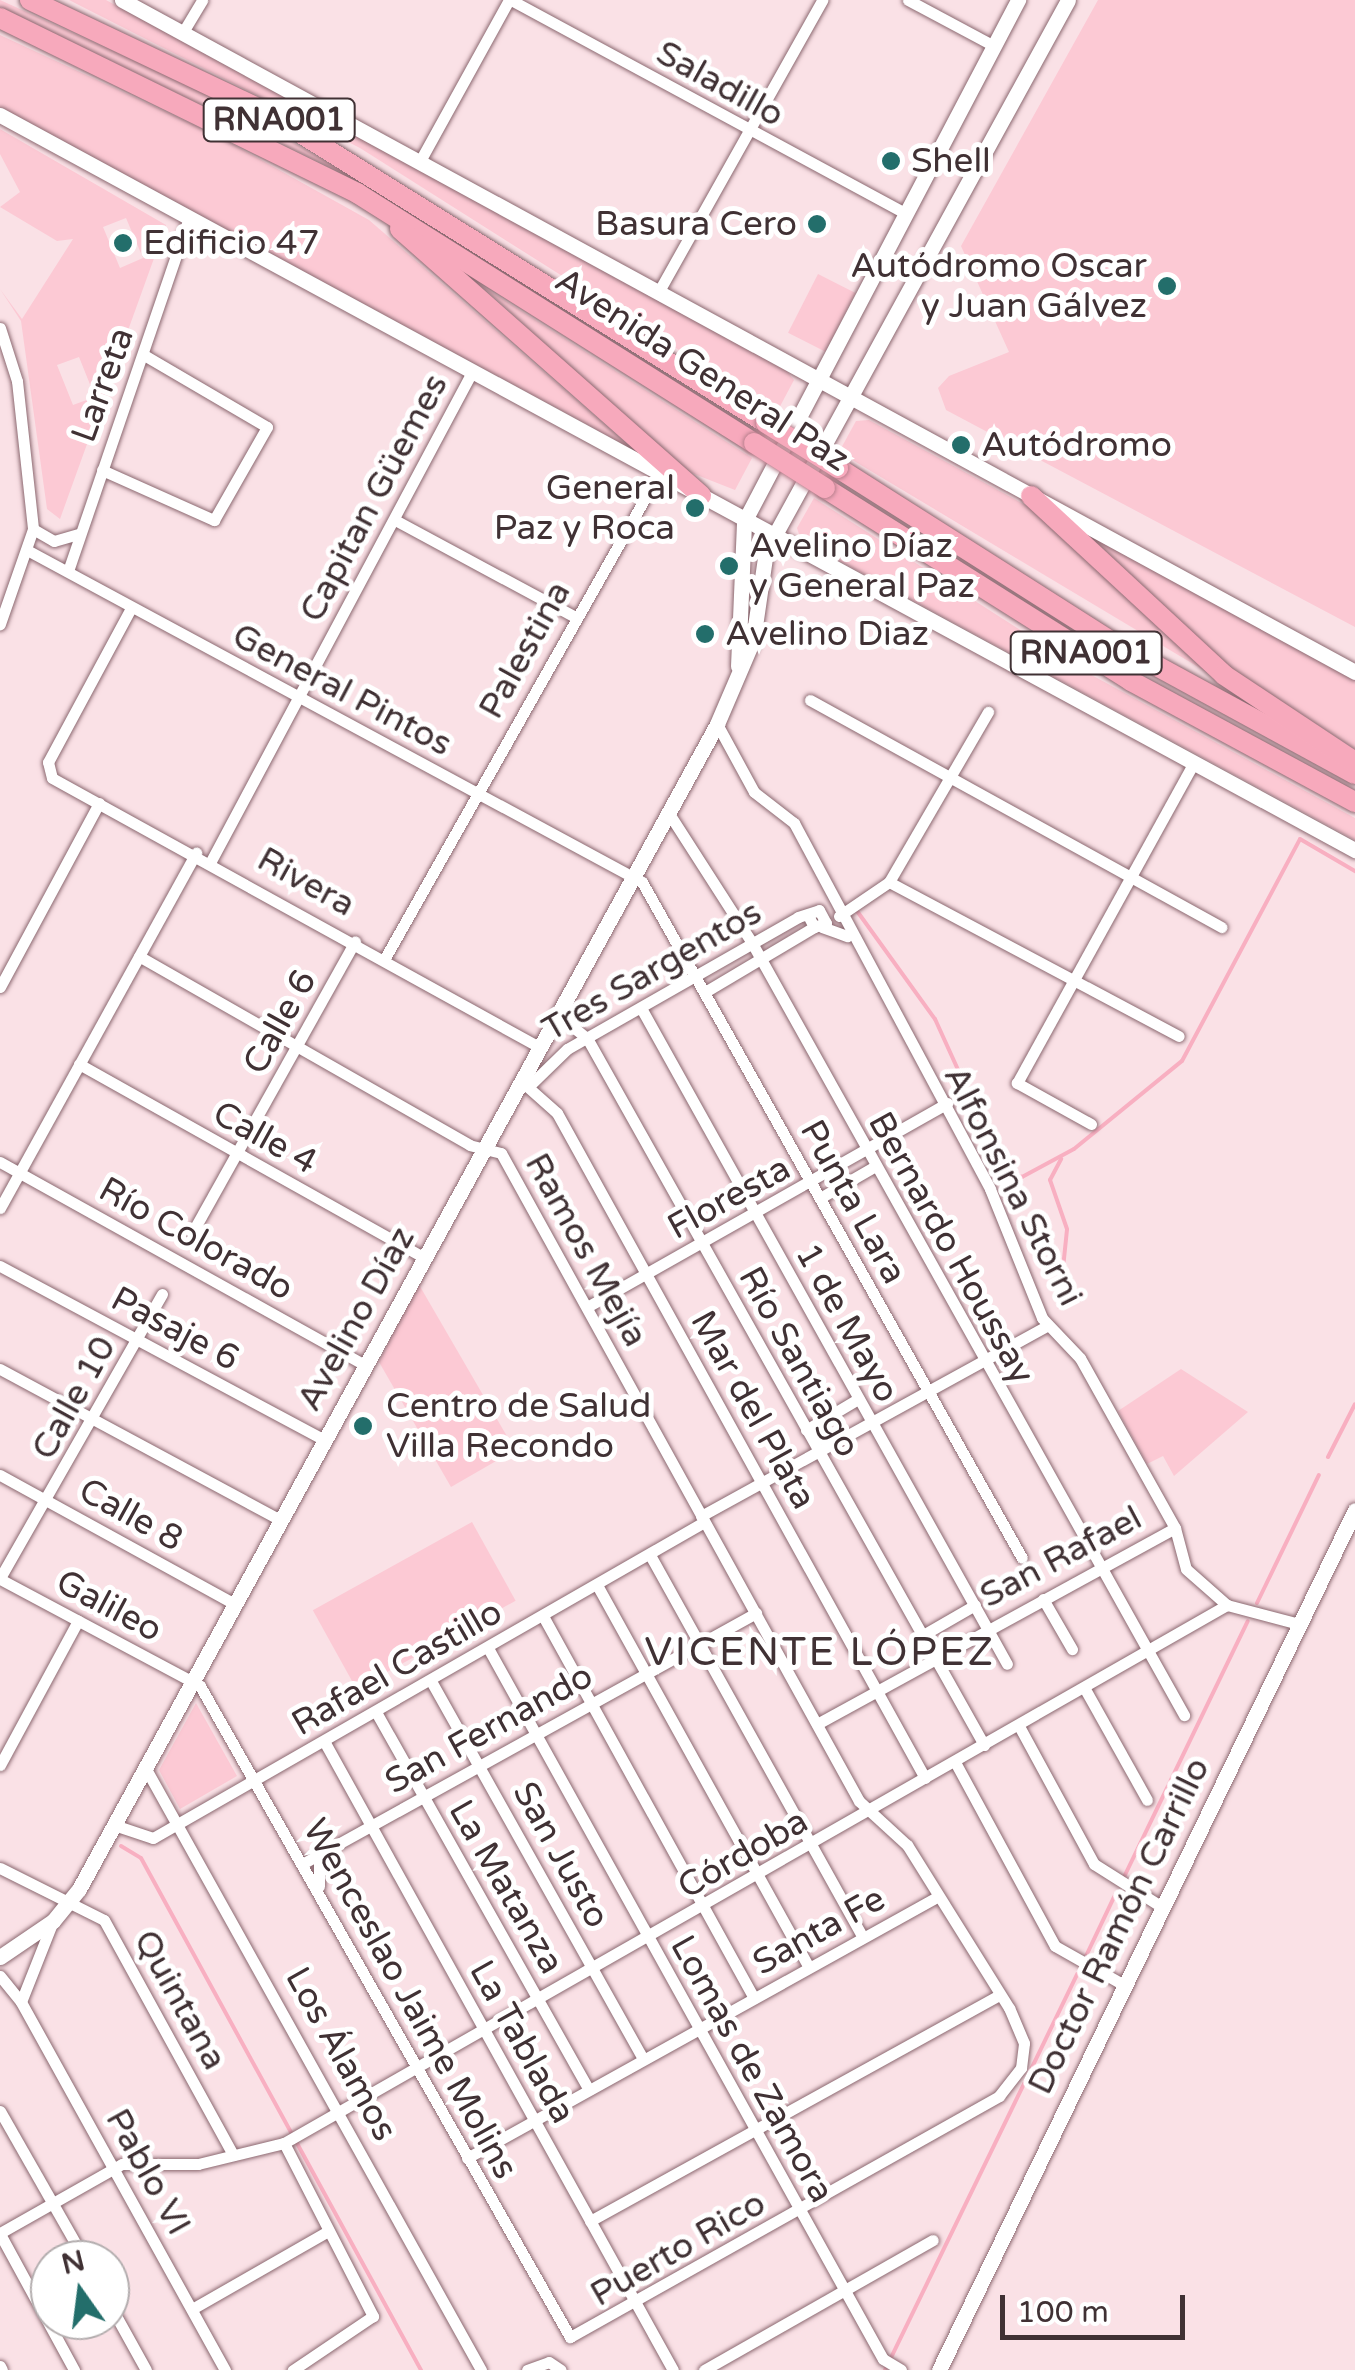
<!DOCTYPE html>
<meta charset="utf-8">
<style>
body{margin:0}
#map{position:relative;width:1355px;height:2370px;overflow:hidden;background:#fae1e6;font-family:"Varela Round",sans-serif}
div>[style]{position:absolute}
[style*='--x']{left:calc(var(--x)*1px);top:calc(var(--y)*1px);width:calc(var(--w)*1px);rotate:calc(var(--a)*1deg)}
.green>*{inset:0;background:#fcc9d4;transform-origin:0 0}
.stream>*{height:4px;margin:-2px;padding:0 2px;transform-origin:2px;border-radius:2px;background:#f8afc1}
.roads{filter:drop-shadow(0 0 2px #8b6870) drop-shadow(0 0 2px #8b6870)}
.street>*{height:11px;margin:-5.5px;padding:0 5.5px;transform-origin:5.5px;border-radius:5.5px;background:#fff}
.secondary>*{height:15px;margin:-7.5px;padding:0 7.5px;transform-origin:7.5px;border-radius:7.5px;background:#fff}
.highway>*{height:20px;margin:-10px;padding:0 10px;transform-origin:10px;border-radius:10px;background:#f7a9bc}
.bridges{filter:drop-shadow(0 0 2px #b77f8c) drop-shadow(0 0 2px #b77f8c)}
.highway-bridge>*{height:20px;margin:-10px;padding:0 10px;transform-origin:10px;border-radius:10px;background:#f7a9bc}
.dots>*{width:28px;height:28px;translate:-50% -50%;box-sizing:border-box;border:5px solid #fff;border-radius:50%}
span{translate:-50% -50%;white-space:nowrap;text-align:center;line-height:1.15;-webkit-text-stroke:10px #fff;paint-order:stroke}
.shield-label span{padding:2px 8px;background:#fff;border:2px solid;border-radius:8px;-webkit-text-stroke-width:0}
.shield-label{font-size:32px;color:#403134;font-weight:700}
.street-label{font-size:35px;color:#403134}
.poi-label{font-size:35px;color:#403134}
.left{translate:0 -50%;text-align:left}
.right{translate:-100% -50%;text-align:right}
.quarter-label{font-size:40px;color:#403134;letter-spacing:2.5px}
.north{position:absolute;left:30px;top:2240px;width:100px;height:100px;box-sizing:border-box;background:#fff;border:2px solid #b3adae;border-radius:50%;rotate:346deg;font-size:28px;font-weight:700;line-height:40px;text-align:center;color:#403134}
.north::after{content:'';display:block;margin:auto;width:35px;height:45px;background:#236e6b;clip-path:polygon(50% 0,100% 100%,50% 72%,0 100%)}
.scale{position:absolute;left:1000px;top:2295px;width:185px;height:45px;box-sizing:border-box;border:5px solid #403134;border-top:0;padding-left:12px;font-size:30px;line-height:35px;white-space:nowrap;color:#403134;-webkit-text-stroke:8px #fff;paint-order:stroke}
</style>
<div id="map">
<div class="green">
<div style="clip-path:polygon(0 0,210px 95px,367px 185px,0 7px)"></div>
<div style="clip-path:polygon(69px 0,106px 0,785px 369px,794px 380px,777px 412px,360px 148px)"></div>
<div style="clip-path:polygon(1098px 0,1355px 0,1355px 627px,946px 410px,938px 388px,949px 376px,1009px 352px,961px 246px)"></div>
<div style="clip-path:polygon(0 35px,218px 136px,369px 220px,634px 450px,0 107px)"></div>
<div style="clip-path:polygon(evenodd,0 129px,166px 225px,60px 519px,47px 509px,21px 321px,0 289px,22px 319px,73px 239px,57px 241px,0 207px,20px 192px,0 154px,0 129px,126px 218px,143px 258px,120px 268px,103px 227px,126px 218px,0 129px,79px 357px,95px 397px,73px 405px,57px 365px,79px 357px)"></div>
<div style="left:818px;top:274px;width:42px;height:66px;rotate:27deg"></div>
<div style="clip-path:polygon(482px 286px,752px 458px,735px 490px,679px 468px)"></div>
<div style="clip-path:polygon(869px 420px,1040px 513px,1240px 692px,839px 452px,856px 421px)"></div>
<div style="clip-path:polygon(814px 498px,1086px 672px,1355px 818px,1355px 840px,801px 540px,797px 528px)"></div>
<div style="clip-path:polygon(1079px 527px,1355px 677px,1355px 749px,1232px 669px)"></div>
<div style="clip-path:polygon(418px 1283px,515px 1450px,451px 1487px,379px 1362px)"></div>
<div style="clip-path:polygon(1181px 1369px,1248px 1412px,1174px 1476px,1163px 1456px,1147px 1464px,1118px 1411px)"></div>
<div style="left:472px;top:1522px;width:90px;height:182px;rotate:61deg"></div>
<div style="clip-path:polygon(196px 1703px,237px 1776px,180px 1809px,159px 1770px)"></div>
</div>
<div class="stream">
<div style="--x:857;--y:911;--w:133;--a:54.2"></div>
<div style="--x:935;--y:1019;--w:167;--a:65.6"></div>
<div style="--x:1004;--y:1171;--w:19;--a:18"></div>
<div style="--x:1022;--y:1177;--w:59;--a:-28.3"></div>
<div style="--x:1074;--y:1149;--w:139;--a:-39.2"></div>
<div style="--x:1182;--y:1061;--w:251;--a:-62"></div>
<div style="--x:1300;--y:839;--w:64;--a:30.2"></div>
<div style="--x:1059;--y:1307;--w:78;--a:-84.1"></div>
<div style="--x:1067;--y:1229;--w:52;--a:-109.1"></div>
<div style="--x:1050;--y:1180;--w:24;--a:-62"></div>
<div style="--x:1328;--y:1457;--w:59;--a:-63"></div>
<div style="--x:1257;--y:1603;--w:142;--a:-64.2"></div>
<div style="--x:121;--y:1846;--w:23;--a:31"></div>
<div style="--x:141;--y:1858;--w:584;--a:61.33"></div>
<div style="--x:1124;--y:1877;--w:284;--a:-64.2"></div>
<div style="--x:1086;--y:1956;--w:68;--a:-64.6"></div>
<div style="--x:885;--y:2370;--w:440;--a:-64.1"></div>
</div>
<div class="roads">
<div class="street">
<div style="--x:511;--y:0;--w:448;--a:28.4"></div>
<div style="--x:908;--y:0;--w:98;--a:28.1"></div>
<div style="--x:183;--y:32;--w:37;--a:-59"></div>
<div style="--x:420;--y:161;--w:184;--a:-61.1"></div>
<div style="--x:659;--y:291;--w:334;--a:-60.7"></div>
<div style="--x:0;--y:328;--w:56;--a:72.2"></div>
<div style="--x:17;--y:381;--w:149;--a:83.8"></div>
<div style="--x:33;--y:529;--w:101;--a:109.2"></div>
<div style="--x:102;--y:470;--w:123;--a:24.1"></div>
<div style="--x:214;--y:520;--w:107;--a:-60.3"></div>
<div style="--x:267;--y:427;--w:143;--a:-149.7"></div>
<div style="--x:395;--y:520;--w:204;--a:28.3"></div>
<div style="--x:33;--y:529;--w:24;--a:30"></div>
<div style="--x:54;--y:541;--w:26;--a:-16"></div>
<div style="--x:27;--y:550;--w:699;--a:28.36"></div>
<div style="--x:642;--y:882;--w:775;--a:60.66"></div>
<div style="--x:68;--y:571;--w:374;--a:-71.1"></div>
<div style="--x:131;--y:608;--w:175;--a:118.3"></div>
<div style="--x:48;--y:762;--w:16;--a:76"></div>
<div style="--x:52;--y:778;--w:556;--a:28.91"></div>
<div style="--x:810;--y:700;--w:470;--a:28.9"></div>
<div style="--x:717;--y:724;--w:77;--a:61.4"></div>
<div style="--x:754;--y:792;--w:51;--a:37.8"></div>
<div style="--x:794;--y:823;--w:415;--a:61.8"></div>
<div style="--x:990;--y:1189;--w:139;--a:68"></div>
<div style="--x:1042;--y:1318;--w:55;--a:46.5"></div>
<div style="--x:1080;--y:1358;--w:195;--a:60.8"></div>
<div style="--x:1175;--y:1528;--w:42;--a:75"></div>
<div style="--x:1186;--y:1569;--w:55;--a:41.3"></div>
<div style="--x:1227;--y:1605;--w:74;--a:14.8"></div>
<div style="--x:668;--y:812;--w:156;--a:57.3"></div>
<div style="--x:752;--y:943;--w:885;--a:60.77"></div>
<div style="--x:211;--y:861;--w:554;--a:-61.91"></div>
<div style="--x:889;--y:882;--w:328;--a:28"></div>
<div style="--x:839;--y:916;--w:60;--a:-34.2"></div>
<div style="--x:889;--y:882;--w:197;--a:-59.8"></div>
<div style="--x:822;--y:927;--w:27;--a:20"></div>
<div style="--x:385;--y:958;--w:555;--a:-60.52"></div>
<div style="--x:0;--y:987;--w:209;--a:-61.7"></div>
<div style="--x:705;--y:992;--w:127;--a:-30.8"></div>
<div style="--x:641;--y:1008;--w:751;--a:60.84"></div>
<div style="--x:557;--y:1014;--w:38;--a:39"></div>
<div style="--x:587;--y:1038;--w:811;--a:60.68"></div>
<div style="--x:79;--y:1064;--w:396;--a:29.3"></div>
<div style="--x:521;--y:1081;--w:48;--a:41.6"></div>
<div style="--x:557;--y:1113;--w:760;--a:61.04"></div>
<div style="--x:530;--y:1085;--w:52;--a:-44.2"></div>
<div style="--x:567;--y:1049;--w:266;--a:-29.7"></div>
<div style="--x:798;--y:917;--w:22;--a:-18"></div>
<div style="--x:819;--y:910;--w:15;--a:62"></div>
<div style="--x:826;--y:923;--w:13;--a:162"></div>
<div style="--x:814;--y:927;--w:11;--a:-117"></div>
<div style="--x:1091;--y:1124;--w:85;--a:-151"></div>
<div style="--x:1017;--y:1083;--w:366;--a:-61.1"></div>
<div style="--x:0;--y:1162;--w:418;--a:29.1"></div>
<div style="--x:820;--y:1198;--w:62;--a:-29.9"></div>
<div style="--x:0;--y:1208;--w:406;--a:-61.1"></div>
<div style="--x:192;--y:1233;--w:334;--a:-60.8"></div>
<div style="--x:0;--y:1266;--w:369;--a:28.2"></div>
<div style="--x:587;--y:1307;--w:414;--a:-29.5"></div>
<div style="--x:0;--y:1369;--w:319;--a:28.3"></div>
<div style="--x:806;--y:1430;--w:61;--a:-30.8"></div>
<div style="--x:0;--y:1475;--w:268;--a:28.8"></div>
<div style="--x:701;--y:1516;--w:396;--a:-28.8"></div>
<div style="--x:650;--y:1555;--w:437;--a:60.9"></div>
<div style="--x:0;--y:1578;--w:327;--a:-60.3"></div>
<div style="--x:0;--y:1579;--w:227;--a:28.1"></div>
<div style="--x:200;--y:1686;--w:749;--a:60.39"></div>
<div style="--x:570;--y:2337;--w:492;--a:-29.3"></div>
<div style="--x:999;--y:2096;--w:36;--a:-52"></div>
<div style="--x:1021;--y:2068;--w:25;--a:-83"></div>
<div style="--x:1024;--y:2043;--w:38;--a:-113"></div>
<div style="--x:1009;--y:2008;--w:192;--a:-122"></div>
<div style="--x:907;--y:1845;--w:65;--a:-137.5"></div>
<div style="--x:859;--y:1801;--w:740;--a:-118.92"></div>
<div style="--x:501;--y:1153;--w:32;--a:-166"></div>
<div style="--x:470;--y:1145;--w:381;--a:-150.3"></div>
<div style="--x:597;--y:1585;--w:437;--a:61"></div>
<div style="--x:1043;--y:1599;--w:58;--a:59.9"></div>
<div style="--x:543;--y:1616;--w:436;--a:61.1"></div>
<div style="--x:923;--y:1635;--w:60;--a:-30"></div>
<div style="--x:488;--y:1648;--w:813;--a:60.95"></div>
<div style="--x:431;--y:1681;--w:431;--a:60.7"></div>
<div style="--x:1085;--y:1689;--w:127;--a:60.8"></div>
<div style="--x:376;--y:1712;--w:432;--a:60.6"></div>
<div style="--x:817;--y:1724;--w:408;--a:-28.7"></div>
<div style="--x:1019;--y:1726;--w:157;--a:61.5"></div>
<div style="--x:1094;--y:1864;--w:80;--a:32.3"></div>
<div style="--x:324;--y:1741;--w:719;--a:60.98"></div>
<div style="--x:955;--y:1762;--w:209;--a:61.5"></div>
<div style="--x:1055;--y:1946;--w:79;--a:29.5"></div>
<div style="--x:0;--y:1765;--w:164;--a:-61.6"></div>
<div style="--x:146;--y:1769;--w:688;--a:60.86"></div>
<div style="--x:114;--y:1825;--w:41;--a:18.4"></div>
<div style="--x:153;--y:1838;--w:635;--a:-29.83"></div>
<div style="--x:302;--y:1864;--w:519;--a:-28.94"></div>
<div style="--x:0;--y:1868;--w:116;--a:26.6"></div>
<div style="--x:104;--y:1920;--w:268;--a:61.2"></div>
<div style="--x:319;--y:1886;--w:31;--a:-90"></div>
<div style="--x:53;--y:1921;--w:87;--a:111.6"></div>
<div style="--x:21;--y:2002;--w:421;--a:61"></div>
<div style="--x:0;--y:1976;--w:33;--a:51"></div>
<div style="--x:0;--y:2111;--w:172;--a:60.3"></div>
<div style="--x:284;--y:2143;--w:1086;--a:-29.71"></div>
<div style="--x:284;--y:2143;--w:195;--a:62.8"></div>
<div style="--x:373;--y:2316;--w:97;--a:146"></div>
<div style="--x:467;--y:2158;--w:535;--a:-29.05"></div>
<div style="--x:590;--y:2221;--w:466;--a:-28.9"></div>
<div style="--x:0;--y:2233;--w:140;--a:-29.5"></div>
<div style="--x:122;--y:2164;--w:76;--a:0"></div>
<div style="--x:198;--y:2164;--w:89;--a:-13.7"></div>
<div style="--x:0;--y:2234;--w:155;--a:61.4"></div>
<div style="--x:110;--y:2305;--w:74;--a:61"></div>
<div style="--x:192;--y:2309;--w:157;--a:-29.8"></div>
<div style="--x:883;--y:2359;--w:21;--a:31"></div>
<div style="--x:0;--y:2366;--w:4;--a:63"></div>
<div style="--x:527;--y:2370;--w:23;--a:-20"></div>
<div style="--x:549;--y:2362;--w:14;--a:34"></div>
<div style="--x:704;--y:2370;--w:263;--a:-29.6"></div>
</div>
<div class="secondary">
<div style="--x:122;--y:0;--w:1404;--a:28.59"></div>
<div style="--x:0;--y:115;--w:1542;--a:28.48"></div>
<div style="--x:738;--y:666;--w:144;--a:-87.6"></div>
<div style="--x:744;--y:522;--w:590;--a:-62.3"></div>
<div style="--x:0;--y:1957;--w:64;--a:-34.2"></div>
<div style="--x:53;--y:1921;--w:41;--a:-50.9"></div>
<div style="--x:79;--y:1889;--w:1328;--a:-61.29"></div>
<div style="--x:717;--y:724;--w:91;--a:-66.8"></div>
<div style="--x:753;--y:640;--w:90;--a:-81.7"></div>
<div style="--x:766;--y:551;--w:628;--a:-61.27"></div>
<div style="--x:939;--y:2370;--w:955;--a:-64.19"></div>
</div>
<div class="highway">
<div style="--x:30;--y:0;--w:266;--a:25.4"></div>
<div style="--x:270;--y:114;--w:584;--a:31.92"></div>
<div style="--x:0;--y:18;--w:398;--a:26.1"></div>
<div style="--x:357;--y:193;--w:469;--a:32.2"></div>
<div style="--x:400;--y:229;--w:402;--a:41.5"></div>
<div style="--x:838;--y:468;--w:323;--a:32.4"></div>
<div style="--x:1111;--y:641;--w:278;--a:28.6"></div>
<div style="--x:825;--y:488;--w:362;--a:32.2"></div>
<div style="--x:1131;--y:681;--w:255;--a:28.4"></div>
<div style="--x:1031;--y:496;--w:263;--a:42.8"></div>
<div style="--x:1224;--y:675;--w:157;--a:33.6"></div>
</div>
</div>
<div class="bridges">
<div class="highway-bridge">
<div style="--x:766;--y:423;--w:85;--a:32"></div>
<div style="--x:754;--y:443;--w:84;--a:32.4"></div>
</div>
</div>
<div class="dots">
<div style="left:891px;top:161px;background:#236e6b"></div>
<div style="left:817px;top:224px;background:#236e6b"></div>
<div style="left:123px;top:243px;background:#236e6b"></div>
<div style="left:1167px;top:286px;background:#236e6b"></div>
<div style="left:961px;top:445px;background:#236e6b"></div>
<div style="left:695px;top:508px;background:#236e6b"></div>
<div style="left:729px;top:566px;background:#236e6b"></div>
<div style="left:705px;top:634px;background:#236e6b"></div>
<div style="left:363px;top:1426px;background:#236e6b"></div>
</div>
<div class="shield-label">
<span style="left:279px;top:120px">RNA001</span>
<span style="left:1086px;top:653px">RNA001</span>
</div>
<div class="street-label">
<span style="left:720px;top:84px;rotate:29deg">Saladillo</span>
<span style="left:702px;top:370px;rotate:33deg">Avenida General Paz</span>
<span style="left:103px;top:385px;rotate:-70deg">Larreta</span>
<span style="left:374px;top:498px;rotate:-62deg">Capitan Güemes</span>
<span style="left:525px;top:650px;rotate:-61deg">Palestina</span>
<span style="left:342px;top:690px;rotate:28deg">General Pintos</span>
<span style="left:306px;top:882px;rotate:29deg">Rivera</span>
<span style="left:652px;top:971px;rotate:-30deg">Tres Sargentos</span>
<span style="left:280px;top:1022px;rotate:-61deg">Calle 6</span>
<span style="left:265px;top:1138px;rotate:29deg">Calle 4</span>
<span style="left:1013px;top:1186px;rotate:63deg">Alfonsina Storni</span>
<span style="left:729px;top:1198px;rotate:-29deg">Floresta</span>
<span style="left:853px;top:1202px;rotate:61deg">Punta Lara</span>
<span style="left:196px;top:1239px;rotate:29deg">Río Colorado</span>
<span style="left:951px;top:1248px;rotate:61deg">Bernardo Houssay</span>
<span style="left:586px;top:1250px;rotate:61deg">Ramos Mejía</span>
<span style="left:356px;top:1319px;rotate:-61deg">Avelino Díaz</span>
<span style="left:847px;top:1323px;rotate:61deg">1 de Mayo</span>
<span style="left:175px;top:1329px;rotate:28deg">Pasaje 6</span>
<span style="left:799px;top:1362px;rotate:61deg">Río Santiago</span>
<span style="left:74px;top:1398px;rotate:-61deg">Calle 10</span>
<span style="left:753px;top:1410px;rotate:61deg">Mar del Plata</span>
<span style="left:131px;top:1515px;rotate:29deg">Calle 8</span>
<span style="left:1061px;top:1557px;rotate:-28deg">San Rafael</span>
<span style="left:109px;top:1606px;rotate:28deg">Galileo</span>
<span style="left:397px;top:1668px;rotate:-30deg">Rafael Castillo</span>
<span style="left:489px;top:1729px;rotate:-29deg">San Fernando</span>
<span style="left:743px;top:1854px;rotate:-30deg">Córdoba</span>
<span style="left:561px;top:1855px;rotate:61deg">San Justo</span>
<span style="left:506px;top:1887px;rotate:60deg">La Matanza</span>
<span style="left:1119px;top:1926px;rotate:-64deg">Doctor Ramón Carrillo</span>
<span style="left:819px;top:1931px;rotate:-29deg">Santa Fe</span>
<span style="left:410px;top:1999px;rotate:61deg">Wenceslao Jaime Molins</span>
<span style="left:180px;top:2000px;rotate:61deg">Quintana</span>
<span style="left:522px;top:2042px;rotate:61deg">La Tablada</span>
<span style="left:341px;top:2054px;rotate:61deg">Los Álamos</span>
<span style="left:752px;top:2069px;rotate:61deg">Lomas de Zamora</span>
<span style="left:148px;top:2172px;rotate:61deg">Pablo VI</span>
<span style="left:678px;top:2249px;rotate:-30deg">Puerto Rico</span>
</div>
<div class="poi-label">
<span class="left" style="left:911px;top:161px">Shell</span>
<span class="right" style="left:797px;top:224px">Basura Cero</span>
<span class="left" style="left:143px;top:243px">Edificio 47</span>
<span class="right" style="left:1147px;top:286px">Autódromo Oscar<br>y Juan Gálvez</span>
<span class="left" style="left:981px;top:445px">Autódromo</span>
<span class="right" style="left:675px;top:508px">General<br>Paz y Roca</span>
<span class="left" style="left:749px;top:566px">Avelino Díaz<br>y General Paz</span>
<span class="left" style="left:725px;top:634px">Avelino Diaz</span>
<span class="left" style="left:386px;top:1426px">Centro de Salud<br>Villa Recondo</span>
</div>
<div class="quarter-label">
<span style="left:820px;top:1652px">VICENTE LÓPEZ</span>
</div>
<div class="north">N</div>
<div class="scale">100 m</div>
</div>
